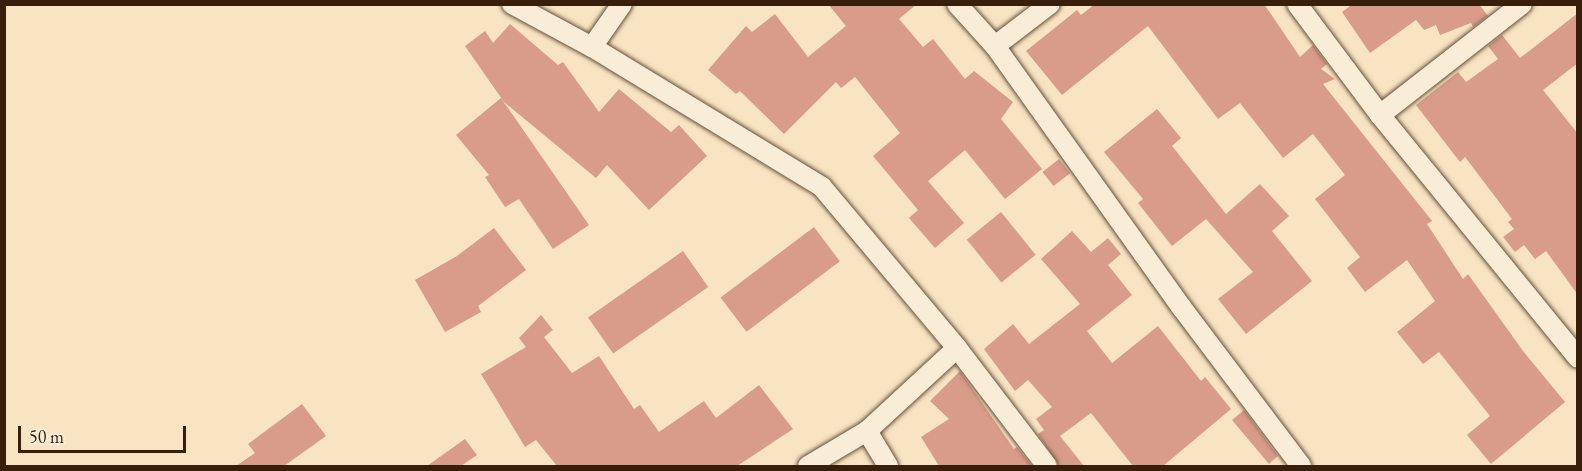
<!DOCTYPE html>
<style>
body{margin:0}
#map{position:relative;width:1582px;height:471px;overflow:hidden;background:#f8e4c3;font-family:"EB Garamond",serif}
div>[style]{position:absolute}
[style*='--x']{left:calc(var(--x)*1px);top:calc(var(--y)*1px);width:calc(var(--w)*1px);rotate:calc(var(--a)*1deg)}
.building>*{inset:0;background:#d99b8a;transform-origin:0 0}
.roads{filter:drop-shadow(0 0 2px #67503a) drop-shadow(0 0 2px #67503a)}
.street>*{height:20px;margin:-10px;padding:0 10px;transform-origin:10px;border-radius:10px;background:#faedd8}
span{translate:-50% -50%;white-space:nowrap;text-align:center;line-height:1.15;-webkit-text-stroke:4.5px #faedd8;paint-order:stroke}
.frame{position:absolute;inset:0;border:6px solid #371f0c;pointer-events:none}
.scale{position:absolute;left:18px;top:426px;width:168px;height:27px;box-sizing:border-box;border:3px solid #371f0c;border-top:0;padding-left:8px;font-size:18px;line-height:21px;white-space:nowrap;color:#371f0c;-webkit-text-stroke:4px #faedd8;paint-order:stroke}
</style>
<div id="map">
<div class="building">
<div style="clip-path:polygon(828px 4px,917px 4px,899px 19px,923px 47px,933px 39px,965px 79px,974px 71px,1013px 102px,1001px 119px,1042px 169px,1005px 199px,965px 150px,928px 181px,964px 223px,935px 248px,909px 218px,918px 210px,873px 156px,900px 133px,855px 77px,841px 88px,836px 82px,784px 134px,740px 91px,736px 94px,708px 70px,746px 26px,752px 32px,775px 14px,808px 57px,846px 26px)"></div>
<div style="clip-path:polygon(1095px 4px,1264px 4px,1300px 57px,1313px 45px,1327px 64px,1321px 69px,1335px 79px,1323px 84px,1432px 221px,1427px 224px,1463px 279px,1468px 274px,1523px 351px,1565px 402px,1491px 464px,1467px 435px,1490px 416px,1439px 352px,1423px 364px,1397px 332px,1435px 301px,1407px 260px,1365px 292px,1347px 268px,1360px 257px,1315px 199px,1345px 175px,1313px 134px,1283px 158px,1240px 103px,1218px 119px,1148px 26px,1062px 95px,1026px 51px,1077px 10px,1081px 15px)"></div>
<div style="clip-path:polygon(1353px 4px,1479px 4px,1488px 16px,1473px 27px,1471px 23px,1440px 35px,1436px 25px,1424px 30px,1416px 20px,1370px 53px,1342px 12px)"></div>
<div style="clip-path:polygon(1578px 13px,1578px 63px,1543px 90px,1578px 134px,1578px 295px,1546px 251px,1535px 259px,1524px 245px,1515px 252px,1503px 237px,1514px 229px,1508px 222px,1512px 219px,1465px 157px,1460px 162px,1416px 105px,1458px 72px,1466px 82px,1498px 59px,1488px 46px,1502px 35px,1520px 58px)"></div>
<div style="clip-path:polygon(510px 24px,558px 65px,563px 62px,599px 112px,619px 89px,671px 132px,679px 125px,707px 156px,649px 210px,607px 165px,596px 178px,504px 102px,465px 46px,485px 31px,493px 43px)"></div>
<div style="clip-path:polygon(501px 98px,589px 225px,553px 249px,519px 199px,505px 207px,485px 177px,489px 175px,456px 135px)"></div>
<div style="clip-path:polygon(1157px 109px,1181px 138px,1172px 146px,1226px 214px,1260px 184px,1289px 216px,1272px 231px,1312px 281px,1246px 334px,1218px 299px,1253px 272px,1206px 219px,1172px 246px,1138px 203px,1143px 199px,1104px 152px)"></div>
<div style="left:1059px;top:159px;width:18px;height:21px;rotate:52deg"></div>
<div style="left:1001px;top:212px;width:55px;height:44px;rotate:51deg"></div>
<div style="left:814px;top:227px;width:43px;height:117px;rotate:53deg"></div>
<div style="clip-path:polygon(494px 228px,526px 270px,478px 306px,481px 312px,445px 332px,415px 280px,457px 256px)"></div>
<div style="clip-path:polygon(1072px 231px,1091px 252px,1108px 238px,1121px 254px,1108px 265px,1132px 295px,1087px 331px,1112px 363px,1158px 326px,1201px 381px,1205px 377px,1231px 409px,1163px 466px,1133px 466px,1091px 413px,1060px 436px,1084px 466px,1059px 466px,1038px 434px,1044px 430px,1036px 419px,1052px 407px,1028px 380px,1015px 391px,984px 349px,1013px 324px,1029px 344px,1080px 304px,1041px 259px)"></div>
<div style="left:683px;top:251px;width:44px;height:116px;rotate:55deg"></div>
<div style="clip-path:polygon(541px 315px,553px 330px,544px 337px,572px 373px,599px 356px,634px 409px,640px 405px,659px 432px,704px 401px,716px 418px,759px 385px,793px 429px,737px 466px,557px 466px,536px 440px,525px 447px,481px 374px,526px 347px,519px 338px)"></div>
<div style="clip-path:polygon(960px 371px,1014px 449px,1017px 447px,1032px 466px,939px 466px,921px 437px,949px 419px,930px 401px)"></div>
<div style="clip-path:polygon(302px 404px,326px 436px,284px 466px,236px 466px,255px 453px,248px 444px)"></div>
<div style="clip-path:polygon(1244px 410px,1278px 456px,1269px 464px,1232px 420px)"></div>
<div style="clip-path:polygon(465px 439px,477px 455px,461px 466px,427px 466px)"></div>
</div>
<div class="roads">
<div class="street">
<div style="--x:512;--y:4;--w:91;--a:28.3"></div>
<div style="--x:592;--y:47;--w:269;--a:31.3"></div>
<div style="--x:822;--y:187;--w:210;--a:50"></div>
<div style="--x:957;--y:348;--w:148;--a:52.7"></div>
<div style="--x:957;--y:4;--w:57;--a:47.9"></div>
<div style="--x:995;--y:46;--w:322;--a:54.5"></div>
<div style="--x:1182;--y:308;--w:198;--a:53"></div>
<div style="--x:1297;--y:4;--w:139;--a:53.2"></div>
<div style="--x:1380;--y:115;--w:313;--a:50.8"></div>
<div style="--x:995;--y:46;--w:69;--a:-37.4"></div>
<div style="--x:592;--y:47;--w:52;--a:-55.1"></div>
<div style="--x:1380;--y:115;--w:180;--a:-38"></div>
<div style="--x:867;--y:431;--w:41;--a:59"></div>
<div style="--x:808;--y:466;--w:69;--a:-30.7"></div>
<div style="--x:867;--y:431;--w:122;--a:-42.7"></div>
</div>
</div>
<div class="frame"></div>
<div class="scale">50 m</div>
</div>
